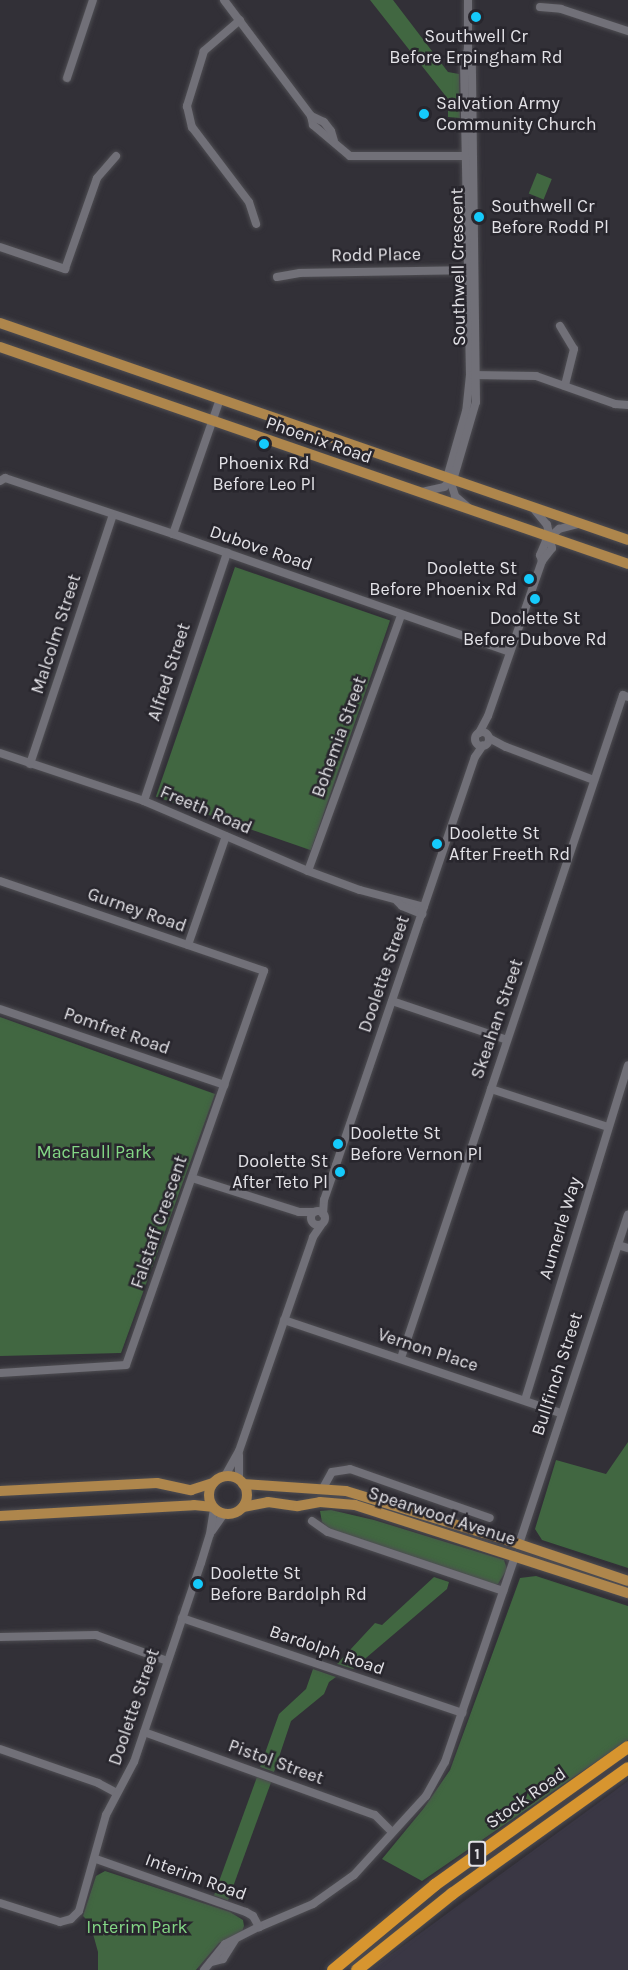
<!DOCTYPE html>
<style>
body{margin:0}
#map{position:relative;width:628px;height:1970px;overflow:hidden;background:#323037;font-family:Karla,sans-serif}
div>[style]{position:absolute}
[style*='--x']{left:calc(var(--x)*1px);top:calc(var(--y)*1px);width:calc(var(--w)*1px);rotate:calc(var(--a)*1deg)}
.built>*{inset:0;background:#3a3744}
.green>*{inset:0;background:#416741;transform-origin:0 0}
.roads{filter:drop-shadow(0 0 2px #4e4d52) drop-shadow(0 0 2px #4e4d52)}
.minor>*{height:8px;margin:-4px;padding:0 4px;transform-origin:4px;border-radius:4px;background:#717078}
.minor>.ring{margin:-4px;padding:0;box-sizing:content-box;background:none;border:8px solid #717078;border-radius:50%}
.major>*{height:10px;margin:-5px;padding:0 5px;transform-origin:5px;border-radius:5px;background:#ae864c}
.major>.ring{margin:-5px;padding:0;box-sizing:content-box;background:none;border:10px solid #ae864c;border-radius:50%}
.highway>*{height:12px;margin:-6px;padding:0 6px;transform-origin:6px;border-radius:6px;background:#d7952f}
.dots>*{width:16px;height:16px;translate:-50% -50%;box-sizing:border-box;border:3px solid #28262d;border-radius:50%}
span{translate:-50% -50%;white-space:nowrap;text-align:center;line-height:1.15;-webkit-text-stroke:5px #28262d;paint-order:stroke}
.shield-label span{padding:2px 4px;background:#28262d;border:2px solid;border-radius:4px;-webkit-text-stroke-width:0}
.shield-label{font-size:16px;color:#e3e2e7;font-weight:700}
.poi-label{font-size:18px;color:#e3e2e7}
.left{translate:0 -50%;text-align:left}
.right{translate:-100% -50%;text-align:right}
.street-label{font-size:18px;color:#e3e2e7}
.park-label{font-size:18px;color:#84d786}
</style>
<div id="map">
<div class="built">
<div style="clip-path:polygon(628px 1781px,628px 1970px,370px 1970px)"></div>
</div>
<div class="green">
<div style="clip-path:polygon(370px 0,393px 0,448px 72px,459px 74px,460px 118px,448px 117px,448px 99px)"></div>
<div style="left:537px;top:173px;width:16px;height:22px;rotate:22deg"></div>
<div style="left:235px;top:567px;width:164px;height:243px;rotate:19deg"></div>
<div style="clip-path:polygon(0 1017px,215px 1094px,121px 1353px,0 1356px)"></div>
<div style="clip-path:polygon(628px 1442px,628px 1568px,542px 1540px,535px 1529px,556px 1460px,606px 1474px)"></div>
<div style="clip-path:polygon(331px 1510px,374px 1520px,504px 1560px,507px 1569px,498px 1584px,491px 1584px,330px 1529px,322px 1522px,320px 1511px)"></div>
<div style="clip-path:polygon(536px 1576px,628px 1606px,628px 1740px,422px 1881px,382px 1859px,424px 1808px,450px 1770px,520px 1578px)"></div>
<div style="clip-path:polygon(434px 1577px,449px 1582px,447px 1589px,353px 1669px,337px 1664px,375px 1623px,382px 1625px)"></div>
<div style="clip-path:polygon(313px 1669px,336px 1677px,329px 1682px,324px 1694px,291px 1721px,274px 1772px,260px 1767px,279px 1714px,306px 1689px)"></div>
<div style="left:257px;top:1777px;width:15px;height:126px;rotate:20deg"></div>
<div style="clip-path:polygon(105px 1871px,230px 1912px,243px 1920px,244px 1926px,241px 1934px,219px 1943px,196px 1970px,98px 1970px,98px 1952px,90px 1923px,83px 1916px,96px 1876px)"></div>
</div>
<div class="roads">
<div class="minor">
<div style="--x:224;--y:0;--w:145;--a:53.1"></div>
<div style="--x:311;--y:116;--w:9;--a:77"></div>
<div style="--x:313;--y:125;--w:48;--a:40"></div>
<div style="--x:350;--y:156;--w:119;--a:0"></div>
<div style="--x:540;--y:7;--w:21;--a:5"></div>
<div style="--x:561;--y:9;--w:71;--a:18.2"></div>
<div style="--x:240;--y:20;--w:48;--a:139.3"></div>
<div style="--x:204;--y:51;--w:58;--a:107.2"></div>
<div style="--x:187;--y:106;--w:22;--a:77"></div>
<div style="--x:192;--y:127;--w:94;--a:52.8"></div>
<div style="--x:249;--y:202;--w:23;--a:72"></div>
<div style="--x:468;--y:49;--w:15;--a:106"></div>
<div style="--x:464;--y:63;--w:312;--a:88.9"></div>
<div style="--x:470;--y:375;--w:36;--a:96"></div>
<div style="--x:466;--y:411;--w:66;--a:105.9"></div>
<div style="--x:448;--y:474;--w:23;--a:72"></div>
<div style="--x:455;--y:496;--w:18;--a:41"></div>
<div style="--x:67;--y:78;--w:82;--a:-71.6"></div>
<div style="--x:311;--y:116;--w:14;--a:25"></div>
<div style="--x:324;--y:122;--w:11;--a:52"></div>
<div style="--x:331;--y:131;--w:10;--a:73"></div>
<div style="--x:0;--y:247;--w:69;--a:18.7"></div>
<div style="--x:65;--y:269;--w:96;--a:-70.6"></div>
<div style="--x:97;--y:178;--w:29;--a:-49"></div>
<div style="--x:277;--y:277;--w:23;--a:-10"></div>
<div style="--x:300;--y:273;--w:172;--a:-1"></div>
<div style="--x:560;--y:326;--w:27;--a:59"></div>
<div style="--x:574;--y:349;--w:38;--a:104"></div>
<div style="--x:473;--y:375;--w:63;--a:0.9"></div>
<div style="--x:536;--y:376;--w:84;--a:19.5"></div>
<div style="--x:615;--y:404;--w:13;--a:4"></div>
<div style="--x:0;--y:481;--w:6;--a:-31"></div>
<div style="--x:5;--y:478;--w:177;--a:18.4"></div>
<div style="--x:173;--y:534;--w:357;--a:19.3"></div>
<div style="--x:422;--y:492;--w:23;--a:-13"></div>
<div style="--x:444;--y:487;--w:14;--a:-45"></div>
<div style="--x:454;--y:477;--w:78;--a:-73.7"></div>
<div style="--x:476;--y:402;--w:338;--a:-90.7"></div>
<div style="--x:472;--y:64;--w:16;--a:-105"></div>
<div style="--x:468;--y:49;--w:49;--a:-90"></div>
<div style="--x:173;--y:534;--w:143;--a:-70.8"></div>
<div style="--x:542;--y:561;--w:6;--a:-108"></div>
<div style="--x:540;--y:555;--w:15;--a:-67"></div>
<div style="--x:546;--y:541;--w:18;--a:-43"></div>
<div style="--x:559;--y:529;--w:20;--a:-15"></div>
<div class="ring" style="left:475px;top:732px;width:6px;height:6px"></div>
<div style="--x:479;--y:733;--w:19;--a:-62"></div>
<div style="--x:488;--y:716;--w:164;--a:-70.8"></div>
<div style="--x:542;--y:561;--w:16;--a:-52"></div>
<div style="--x:552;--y:548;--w:24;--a:-102"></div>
<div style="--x:547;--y:525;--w:22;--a:-129"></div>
<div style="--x:489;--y:738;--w:19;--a:28"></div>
<div style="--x:506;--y:747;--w:94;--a:20.6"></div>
<div style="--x:0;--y:753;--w:152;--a:18.4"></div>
<div style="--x:144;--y:801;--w:178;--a:23.1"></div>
<div style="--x:308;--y:871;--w:55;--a:20.1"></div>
<div style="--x:360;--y:890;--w:66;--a:14.9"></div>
<div style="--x:30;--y:764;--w:262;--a:-71.6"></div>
<div style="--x:144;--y:801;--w:262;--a:-71.5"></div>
<div style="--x:308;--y:871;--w:272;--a:-70"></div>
<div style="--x:0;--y:881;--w:279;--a:18.8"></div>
<div style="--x:264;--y:971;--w:417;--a:109.3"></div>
<div style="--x:126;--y:1365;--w:126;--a:176.4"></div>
<div style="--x:397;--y:901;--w:7;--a:45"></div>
<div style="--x:402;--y:906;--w:22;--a:22"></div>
<div style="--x:188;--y:945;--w:115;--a:-70.8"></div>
<div style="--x:392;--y:1001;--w:121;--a:18.7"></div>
<div style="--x:0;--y:1009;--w:237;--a:18.7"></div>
<div style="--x:491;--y:1089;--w:123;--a:18"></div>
<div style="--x:192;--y:1178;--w:112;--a:17.6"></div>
<div style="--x:299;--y:1212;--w:15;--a:0"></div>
<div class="ring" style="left:311px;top:1211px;width:6px;height:6px"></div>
<div style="--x:323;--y:1214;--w:14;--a:-86"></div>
<div style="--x:324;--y:1200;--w:37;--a:-71"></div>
<div style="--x:336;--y:1165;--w:431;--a:-71.2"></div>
<div style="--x:475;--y:757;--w:14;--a:-56"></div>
<div style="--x:618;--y:1245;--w:10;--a:17"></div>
<div style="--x:284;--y:1320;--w:292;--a:18.6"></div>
<div style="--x:401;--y:1358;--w:699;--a:-71.49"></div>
<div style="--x:623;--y:695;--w:5;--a:22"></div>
<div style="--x:525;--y:1400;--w:350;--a:-72.9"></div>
<div style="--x:225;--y:1476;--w:29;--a:-61"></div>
<div style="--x:239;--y:1451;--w:226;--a:-70.9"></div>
<div style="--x:313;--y:1237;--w:14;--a:-56"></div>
<div style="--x:239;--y:1479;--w:24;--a:-90"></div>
<div style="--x:323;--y:1488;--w:18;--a:-61"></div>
<div style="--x:332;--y:1472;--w:18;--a:-9"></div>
<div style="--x:350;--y:1469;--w:148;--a:19.3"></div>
<div style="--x:312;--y:1521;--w:19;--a:35"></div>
<div style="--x:328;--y:1532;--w:185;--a:18.6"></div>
<div style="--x:212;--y:1531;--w:21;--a:-55"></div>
<div style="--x:519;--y:1544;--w:347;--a:-71.7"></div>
<div style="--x:182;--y:1618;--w:296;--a:18.7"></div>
<div style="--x:0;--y:1637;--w:96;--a:-1.2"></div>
<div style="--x:96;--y:1635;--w:76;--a:20.1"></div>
<div style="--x:144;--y:1732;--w:245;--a:19.8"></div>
<div style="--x:375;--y:1815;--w:24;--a:45"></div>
<div style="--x:0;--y:1749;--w:104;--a:19.1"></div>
<div style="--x:98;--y:1783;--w:21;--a:28"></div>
<div style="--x:96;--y:1859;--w:159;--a:19.5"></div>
<div style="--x:246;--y:1912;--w:8;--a:30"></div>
<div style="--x:253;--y:1916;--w:13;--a:61"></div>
<div style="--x:259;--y:1927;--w:59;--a:-23.1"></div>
<div style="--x:313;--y:1904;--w:50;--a:-35.3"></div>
<div style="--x:354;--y:1875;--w:107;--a:-47.7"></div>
<div style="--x:426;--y:1796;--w:39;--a:-61"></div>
<div style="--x:445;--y:1762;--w:218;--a:-71.2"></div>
<div style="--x:0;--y:1903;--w:63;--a:17.6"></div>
<div style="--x:60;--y:1922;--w:11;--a:-15"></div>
<div style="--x:71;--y:1919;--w:11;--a:-45"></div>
<div style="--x:79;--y:1911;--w:100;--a:-74.3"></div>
<div style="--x:106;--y:1815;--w:60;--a:-62.2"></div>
<div style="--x:134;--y:1762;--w:210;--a:-71.4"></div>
<div style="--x:201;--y:1563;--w:30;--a:-73"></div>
<div style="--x:210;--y:1534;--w:26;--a:-81"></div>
<div style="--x:211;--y:1962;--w:12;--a:-14"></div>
<div style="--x:223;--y:1959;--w:22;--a:-58"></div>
<div style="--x:204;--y:1970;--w:33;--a:-51"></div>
<div style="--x:225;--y:1944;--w:38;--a:-27"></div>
</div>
<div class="major">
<div style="--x:0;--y:323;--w:664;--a:19.06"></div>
<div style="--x:0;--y:347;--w:664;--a:19.06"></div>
<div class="ring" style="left:209px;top:1476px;width:28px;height:28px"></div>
<div style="--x:243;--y:1484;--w:103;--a:3.9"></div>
<div style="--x:346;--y:1491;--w:181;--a:17"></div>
<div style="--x:519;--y:1544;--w:115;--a:18.7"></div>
<div style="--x:0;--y:1491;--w:157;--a:-2.9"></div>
<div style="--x:157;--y:1483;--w:35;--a:12"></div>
<div style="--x:191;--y:1490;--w:23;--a:-18"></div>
<div style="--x:243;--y:1507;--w:25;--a:-11"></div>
<div style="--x:268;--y:1502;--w:30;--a:8"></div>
<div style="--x:298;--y:1506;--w:22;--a:-10"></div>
<div style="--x:320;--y:1502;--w:35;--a:5"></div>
<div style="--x:355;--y:1505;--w:287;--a:17.9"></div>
<div style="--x:0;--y:1516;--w:194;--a:-3.2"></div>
<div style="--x:194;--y:1505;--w:18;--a:6"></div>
</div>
<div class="highway">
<div style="--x:333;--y:1970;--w:133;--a:-39.8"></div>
<div style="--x:435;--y:1885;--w:237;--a:-35.6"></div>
<div style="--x:357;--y:1970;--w:122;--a:-38.7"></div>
<div style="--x:452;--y:1894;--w:216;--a:-35.6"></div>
</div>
</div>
<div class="dots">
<div style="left:476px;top:17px;background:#15cafb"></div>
<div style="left:424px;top:114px;background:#15cafb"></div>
<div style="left:479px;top:217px;background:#15cafb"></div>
<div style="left:264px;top:444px;background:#15cafb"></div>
<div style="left:529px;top:579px;background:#15cafb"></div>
<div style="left:535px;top:599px;background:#15cafb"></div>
<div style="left:437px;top:844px;background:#15cafb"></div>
<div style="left:338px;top:1144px;background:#15cafb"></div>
<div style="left:340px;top:1172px;background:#15cafb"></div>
<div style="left:198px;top:1584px;background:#15cafb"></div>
</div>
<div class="shield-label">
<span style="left:477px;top:1854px">1</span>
</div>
<div class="poi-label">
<span style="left:476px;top:47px">Southwell Cr<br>Before Erpingham Rd</span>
<span class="left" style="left:436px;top:114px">Salvation Army<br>Community Church</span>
<span class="left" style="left:491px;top:217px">Southwell Cr<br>Before Rodd Pl</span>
<span style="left:264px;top:474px">Phoenix Rd<br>Before Leo Pl</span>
<span class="right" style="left:517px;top:579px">Doolette St<br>Before Phoenix Rd</span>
<span style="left:535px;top:629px">Doolette St<br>Before Dubove Rd</span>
<span class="left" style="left:449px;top:844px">Doolette St<br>After Freeth Rd</span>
<span class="left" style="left:350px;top:1144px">Doolette St<br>Before Vernon Pl</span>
<span class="right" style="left:328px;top:1172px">Doolette St<br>After Teto Pl</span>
<span class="left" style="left:210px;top:1584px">Doolette St<br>Before Bardolph Rd</span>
</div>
<div class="street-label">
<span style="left:376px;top:255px;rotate:-1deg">Rodd Place</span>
<span style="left:458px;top:267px;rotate:-91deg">Southwell Crescent</span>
<span style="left:319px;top:440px;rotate:19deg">Phoenix Road</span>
<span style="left:261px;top:548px;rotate:19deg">Dubove Road</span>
<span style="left:56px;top:634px;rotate:-72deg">Malcolm Street</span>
<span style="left:169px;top:672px;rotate:-72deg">Alfred Street</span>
<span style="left:339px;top:737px;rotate:-70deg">Bohemia Street</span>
<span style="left:206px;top:810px;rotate:23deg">Freeth Road</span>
<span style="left:137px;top:910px;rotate:19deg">Gurney Road</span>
<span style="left:384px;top:974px;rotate:-71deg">Doolette Street</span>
<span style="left:497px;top:1019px;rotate:-71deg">Skeahan Street</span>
<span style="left:117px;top:1031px;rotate:19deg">Pomfret Road</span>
<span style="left:159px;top:1222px;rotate:-71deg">Falstaff Crescent</span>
<span style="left:560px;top:1228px;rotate:-73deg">Aumerle Way</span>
<span style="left:428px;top:1350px;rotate:18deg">Vernon Place</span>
<span style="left:557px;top:1374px;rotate:-72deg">Bullfinch Street</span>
<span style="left:442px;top:1516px;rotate:18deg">Spearwood Avenue</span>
<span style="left:327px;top:1650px;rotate:19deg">Bardolph Road</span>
<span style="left:134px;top:1707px;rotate:-71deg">Doolette Street</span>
<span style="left:276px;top:1762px;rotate:20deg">Pistol Street</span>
<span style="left:526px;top:1798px;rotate:-35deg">Stock Road</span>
<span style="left:196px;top:1877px;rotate:20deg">Interim Road</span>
</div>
<div class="park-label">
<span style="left:94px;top:1152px">MacFaull Park</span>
<span style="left:137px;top:1927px">Interim Park</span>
</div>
</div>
